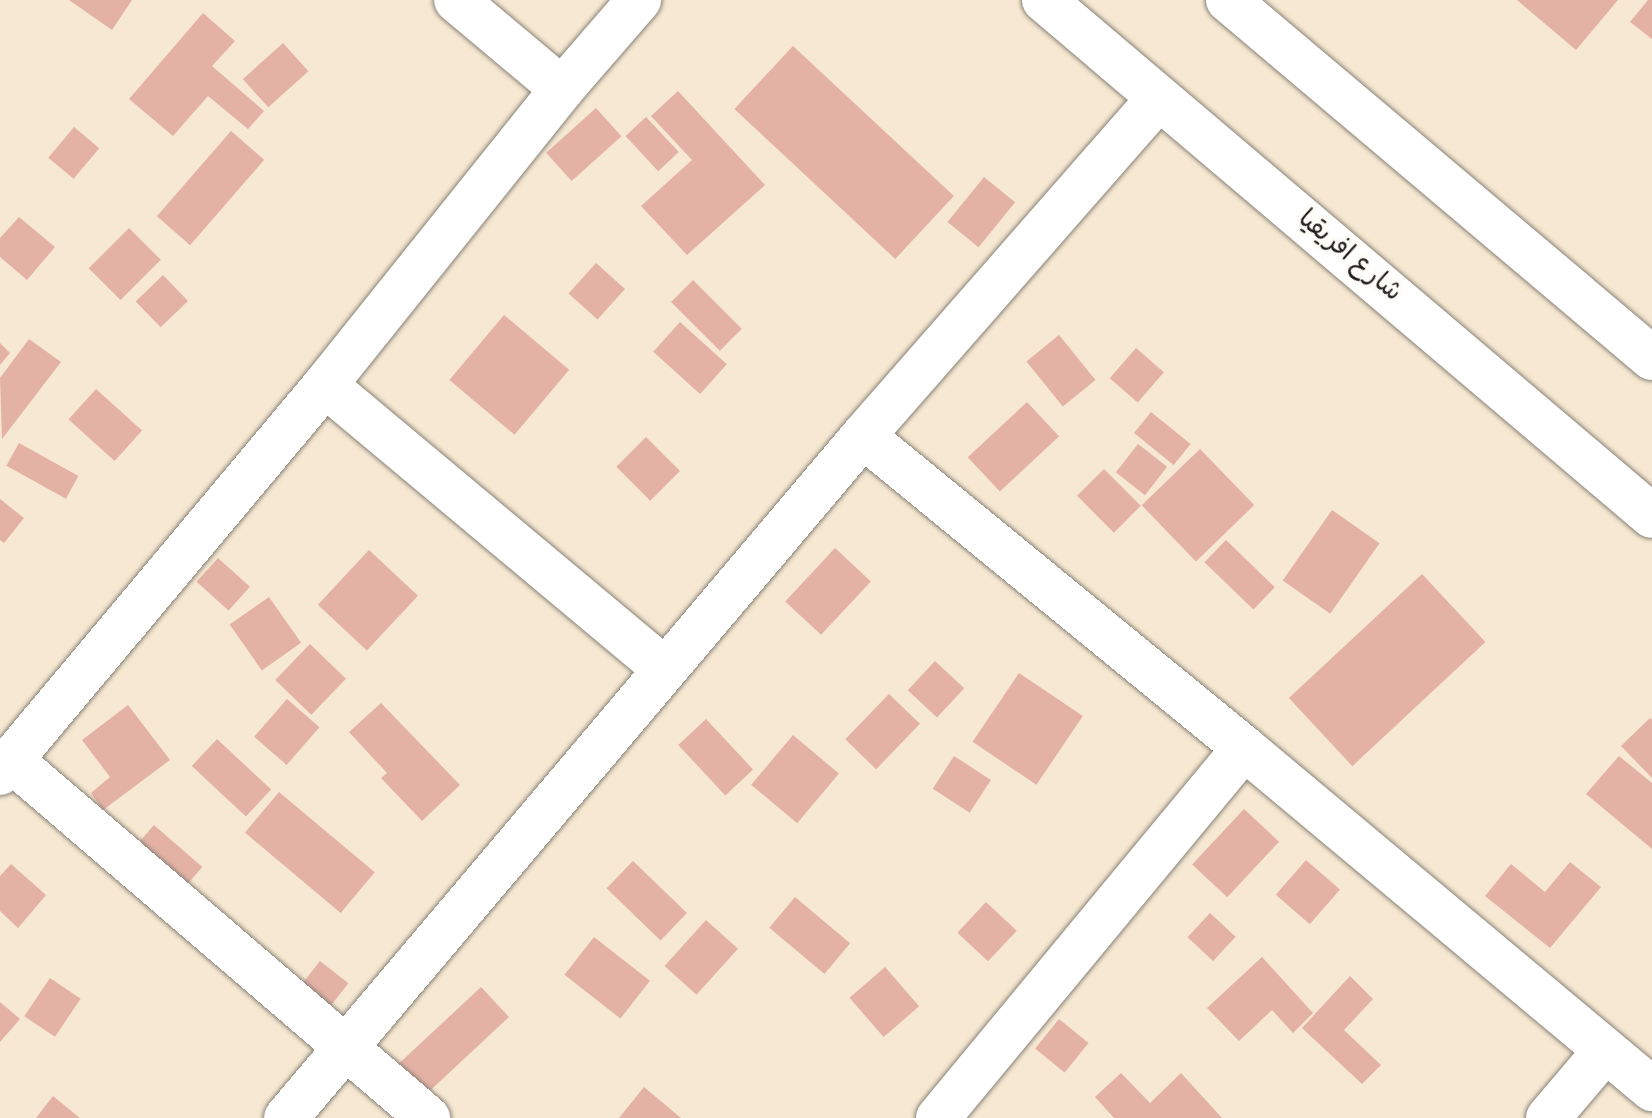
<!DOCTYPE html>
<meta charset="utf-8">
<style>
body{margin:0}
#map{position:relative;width:1652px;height:1118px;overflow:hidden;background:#f6e8d2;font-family:"Gochi Hand","Playpen Sans Arabic",sans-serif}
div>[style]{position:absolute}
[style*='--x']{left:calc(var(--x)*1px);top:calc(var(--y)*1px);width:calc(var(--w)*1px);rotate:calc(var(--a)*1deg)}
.building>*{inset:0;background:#e4b2a5;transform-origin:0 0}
.roads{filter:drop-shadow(0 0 2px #898277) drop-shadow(0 0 2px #898277)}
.minor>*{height:44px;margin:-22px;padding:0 22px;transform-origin:22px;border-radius:22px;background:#fff}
.tertiary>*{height:44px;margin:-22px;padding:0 22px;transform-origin:22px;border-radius:22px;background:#fff}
span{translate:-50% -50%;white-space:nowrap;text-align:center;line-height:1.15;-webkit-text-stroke:8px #fdfcf7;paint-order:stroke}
.street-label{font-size:26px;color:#1c1c1c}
</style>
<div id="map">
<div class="building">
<div style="clip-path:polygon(69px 0,132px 0,112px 30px)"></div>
<div style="clip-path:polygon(1517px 0,1618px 0,1576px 50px)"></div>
<div style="clip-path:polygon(1648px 0,1652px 0,1652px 39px,1630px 22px)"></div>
<div style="clip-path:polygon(203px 13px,235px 41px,212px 66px,264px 111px,248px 129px,208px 96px,173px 136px,129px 99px)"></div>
<div style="left:283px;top:43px;width:38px;height:54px;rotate:48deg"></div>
<div style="left:793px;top:46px;width:220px;height:86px;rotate:43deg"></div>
<div style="clip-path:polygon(678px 91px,765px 185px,687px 255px,641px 206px,692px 160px,651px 116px)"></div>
<div style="left:596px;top:108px;width:38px;height:67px;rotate:48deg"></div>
<div style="left:646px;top:117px;width:48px;height:28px;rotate:47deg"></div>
<div style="left:74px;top:127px;width:33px;height:40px;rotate:40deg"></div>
<div style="left:231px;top:131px;width:44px;height:113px;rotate:41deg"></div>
<div style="left:984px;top:177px;width:40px;height:58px;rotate:39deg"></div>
<div style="clip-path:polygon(19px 217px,55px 247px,27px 280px,0 257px,0 238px)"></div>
<div style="left:129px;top:228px;width:45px;height:57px;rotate:45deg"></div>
<div style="left:596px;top:263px;width:39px;height:41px;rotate:42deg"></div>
<div style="left:163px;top:275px;width:36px;height:38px;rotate:46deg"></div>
<div style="left:693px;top:280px;width:69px;height:31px;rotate:45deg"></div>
<div style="left:504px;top:315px;width:85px;height:85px;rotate:40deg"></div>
<div style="left:680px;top:322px;width:63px;height:40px;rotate:42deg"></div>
<div style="left:1059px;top:335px;width:58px;height:42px;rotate:51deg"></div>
<div style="clip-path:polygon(29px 339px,61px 362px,2px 439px,0 378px)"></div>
<div style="clip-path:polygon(0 343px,10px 353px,0 365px)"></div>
<div style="left:1136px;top:348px;width:37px;height:40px;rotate:41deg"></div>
<div style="left:96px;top:389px;width:62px;height:41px;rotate:42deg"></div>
<div style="left:1027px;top:402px;width:47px;height:81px;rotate:47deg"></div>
<div style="left:1151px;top:412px;width:51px;height:27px;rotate:39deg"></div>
<div style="left:646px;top:437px;width:48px;height:42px;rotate:45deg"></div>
<div style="left:19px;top:443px;width:68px;height:26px;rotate:29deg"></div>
<div style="left:1138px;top:444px;width:37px;height:36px;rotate:38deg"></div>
<div style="left:1200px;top:449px;width:78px;height:81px;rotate:46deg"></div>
<div style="left:1104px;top:469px;width:52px;height:38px;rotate:45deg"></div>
<div style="clip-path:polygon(0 499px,24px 518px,4px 543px,0 540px)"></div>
<div style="left:1332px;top:510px;width:58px;height:86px;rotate:35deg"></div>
<div style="left:1226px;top:540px;width:68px;height:31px;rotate:44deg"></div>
<div style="left:835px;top:548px;width:49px;height:73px;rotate:43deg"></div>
<div style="left:369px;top:550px;width:67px;height:75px;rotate:43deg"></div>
<div style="left:218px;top:558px;width:43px;height:32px;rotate:42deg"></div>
<div style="left:1422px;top:574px;width:93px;height:182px;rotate:47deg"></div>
<div style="left:269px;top:597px;width:56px;height:48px;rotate:55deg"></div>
<div style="left:310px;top:644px;width:50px;height:50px;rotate:44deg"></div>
<div style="left:935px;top:661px;width:40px;height:40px;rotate:43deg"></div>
<div style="left:1019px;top:673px;width:77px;height:83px;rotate:34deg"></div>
<div style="left:889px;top:694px;width:43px;height:63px;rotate:44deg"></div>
<div style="left:287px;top:699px;width:43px;height:50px;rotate:41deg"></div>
<div style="clip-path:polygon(381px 703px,460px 785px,422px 821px,381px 778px,387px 773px,349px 732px)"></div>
<div style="clip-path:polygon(128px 705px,170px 760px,103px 810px,91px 793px,110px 777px,82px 740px)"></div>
<div style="clip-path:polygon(1650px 718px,1652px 720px,1652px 778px,1621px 746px)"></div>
<div style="left:706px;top:719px;width:69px;height:38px;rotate:47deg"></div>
<div style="left:793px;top:735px;width:60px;height:65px;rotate:40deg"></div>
<div style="left:217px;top:739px;width:74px;height:37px;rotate:43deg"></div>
<div style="left:954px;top:756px;width:44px;height:39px;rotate:33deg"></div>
<div style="clip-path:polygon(1619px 756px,1652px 783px,1652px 849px,1586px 794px)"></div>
<div style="left:279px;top:792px;width:125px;height:53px;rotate:40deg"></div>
<div style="left:1244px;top:809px;width:48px;height:76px;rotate:43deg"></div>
<div style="left:154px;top:825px;width:64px;height:47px;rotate:41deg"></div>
<div style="left:1306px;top:860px;width:45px;height:46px;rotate:41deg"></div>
<div style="left:633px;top:861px;width:75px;height:38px;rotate:44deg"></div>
<div style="clip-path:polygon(1570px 862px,1601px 887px,1550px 948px,1485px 896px,1511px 864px,1545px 892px)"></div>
<div style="clip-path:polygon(11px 864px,46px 895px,18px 928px,0 911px,0 876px)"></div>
<div style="left:795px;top:897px;width:72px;height:40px;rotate:40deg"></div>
<div style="left:986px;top:902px;width:42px;height:42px;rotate:43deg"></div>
<div style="left:1210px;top:913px;width:35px;height:33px;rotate:43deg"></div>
<div style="left:706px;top:920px;width:43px;height:62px;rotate:42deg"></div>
<div style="left:594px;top:937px;width:71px;height:48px;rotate:38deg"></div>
<div style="clip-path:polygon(1262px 957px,1313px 1013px,1293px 1033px,1272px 1010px,1239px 1041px,1207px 1008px)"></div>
<div style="left:320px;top:961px;width:36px;height:45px;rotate:38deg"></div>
<div style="left:885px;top:967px;width:52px;height:47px;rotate:49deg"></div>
<div style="clip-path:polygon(1350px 976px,1373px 999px,1344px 1030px,1381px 1065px,1362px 1084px,1302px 1028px)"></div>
<div style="left:50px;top:978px;width:37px;height:46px;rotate:34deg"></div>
<div style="left:481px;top:987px;width:41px;height:125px;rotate:47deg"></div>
<div style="clip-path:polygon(0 1002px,20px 1019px,0 1042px)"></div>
<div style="left:1059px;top:1019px;width:38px;height:38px;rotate:39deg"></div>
<div style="clip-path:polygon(1121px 1073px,1150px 1103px,1181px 1073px,1222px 1118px,1114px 1118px,1095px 1097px)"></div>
<div style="clip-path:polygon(644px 1087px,681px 1118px,619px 1118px)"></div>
<div style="clip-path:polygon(53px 1096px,80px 1118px,36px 1118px)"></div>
</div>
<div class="roads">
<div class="minor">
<div style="--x:456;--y:0;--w:138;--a:40"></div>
<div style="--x:325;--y:385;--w:443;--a:39.9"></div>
<div style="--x:863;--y:436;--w:492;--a:39.3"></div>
<div style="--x:1244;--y:748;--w:532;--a:39.89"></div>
<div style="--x:11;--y:760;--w:550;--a:40.65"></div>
<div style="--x:0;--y:773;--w:506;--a:-50.05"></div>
<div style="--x:325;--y:385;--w:379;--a:-51.3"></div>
<div style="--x:562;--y:89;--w:118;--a:-49.1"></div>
<div style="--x:286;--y:1118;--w:893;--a:-49.77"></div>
<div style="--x:863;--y:436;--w:449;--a:-48.8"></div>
<div style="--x:938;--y:1118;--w:480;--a:-50.4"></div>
<div style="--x:1548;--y:1118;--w:87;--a:-49.7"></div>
</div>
<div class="tertiary">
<div style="--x:1044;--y:0;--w:797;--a:40.32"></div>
<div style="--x:1228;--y:0;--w:555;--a:40.18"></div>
</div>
</div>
<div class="street-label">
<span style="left:1348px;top:258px;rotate:40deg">شارع افريقيا</span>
</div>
</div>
